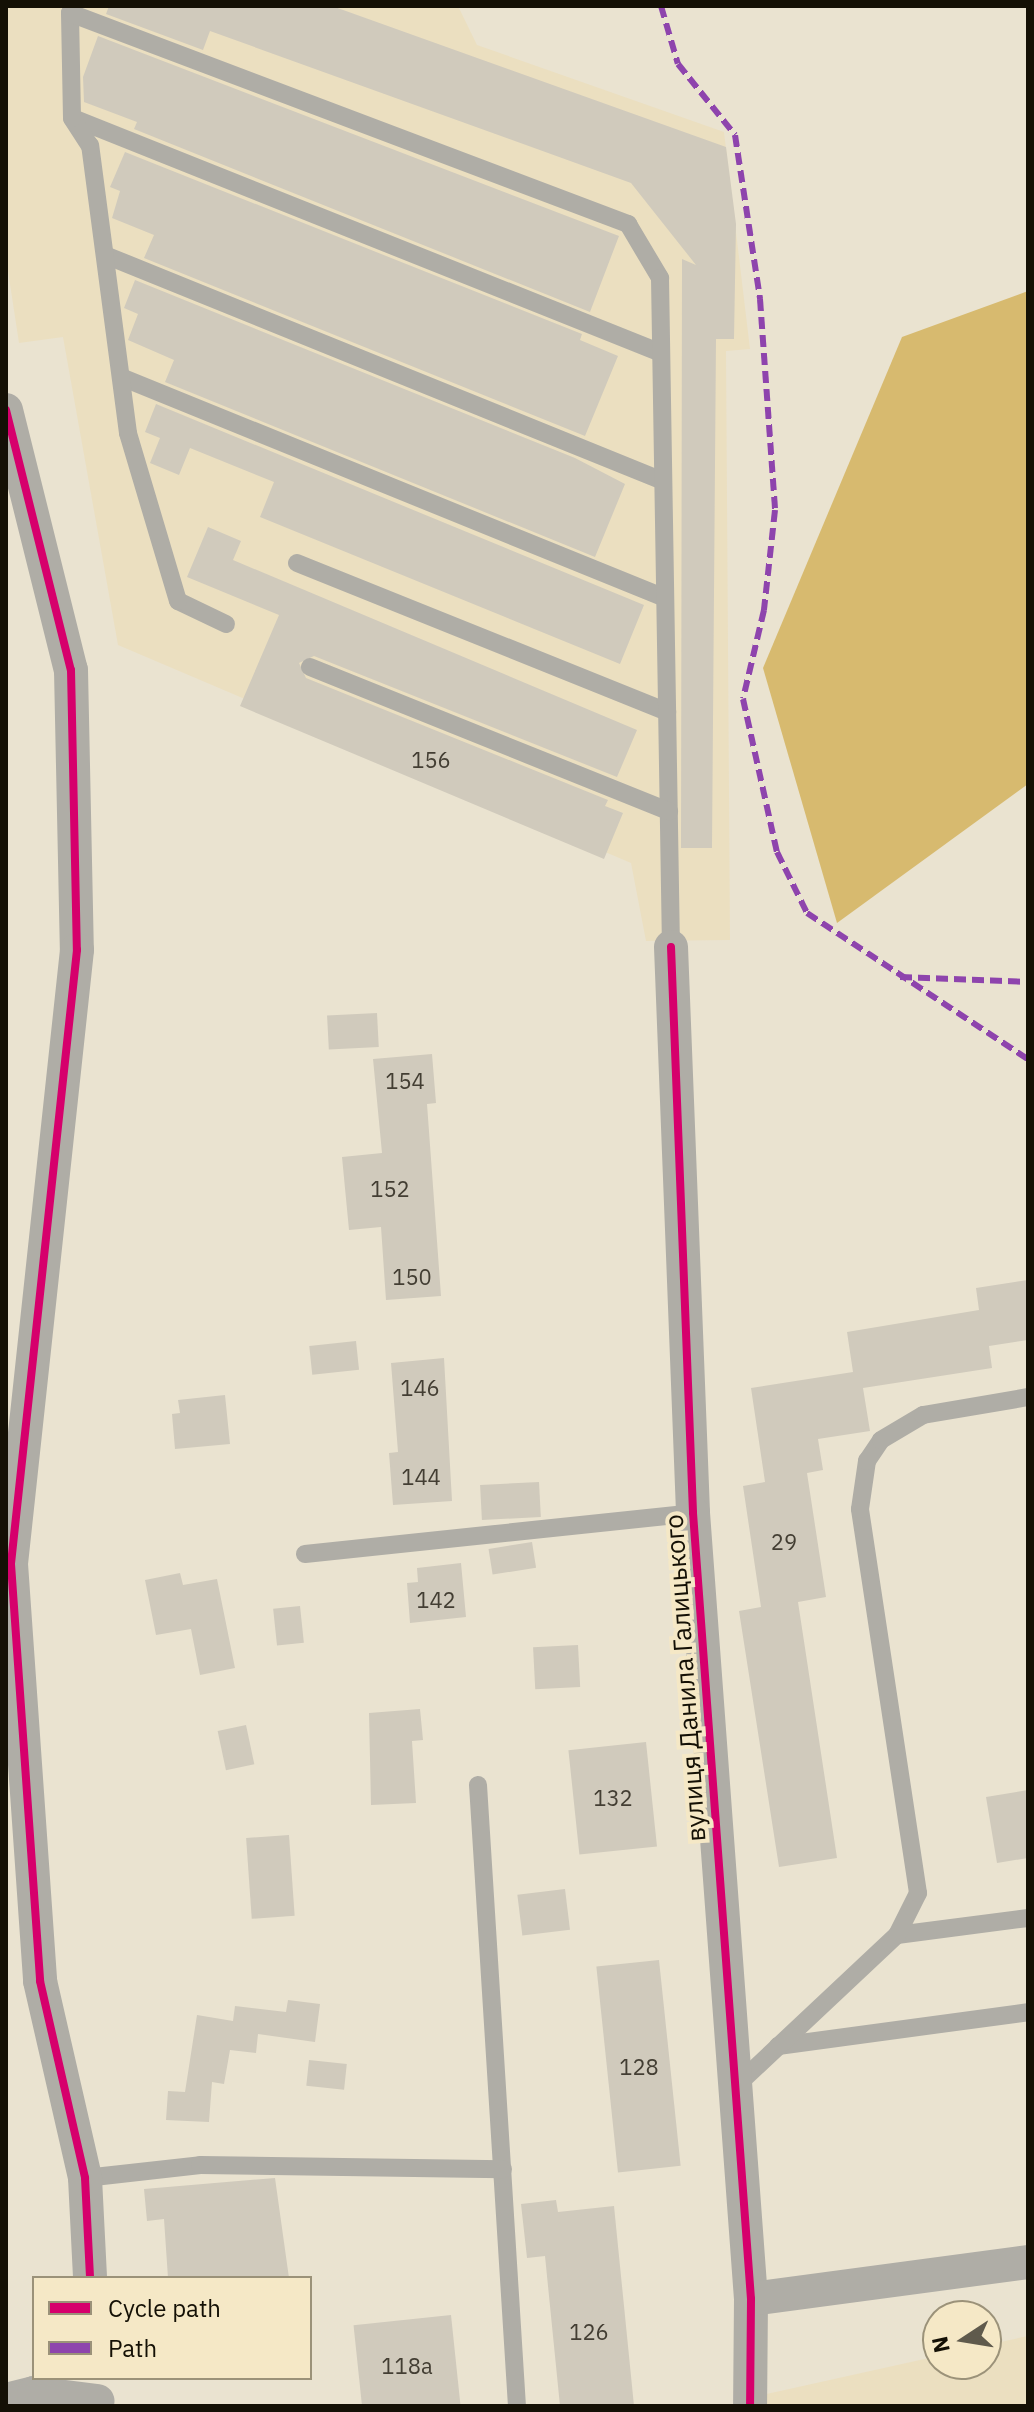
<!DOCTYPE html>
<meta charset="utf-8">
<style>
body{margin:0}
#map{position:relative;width:1034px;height:2412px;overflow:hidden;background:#eae3d0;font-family:"IBM Plex Sans",sans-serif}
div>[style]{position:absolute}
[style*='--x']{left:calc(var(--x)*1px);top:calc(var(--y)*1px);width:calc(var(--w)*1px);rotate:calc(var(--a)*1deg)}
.built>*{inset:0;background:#ebdfc0}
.water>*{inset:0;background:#d7ba6f}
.building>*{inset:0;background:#d0cabc;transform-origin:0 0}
.service>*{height:18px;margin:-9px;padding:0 9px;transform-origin:9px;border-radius:9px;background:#afada6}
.minor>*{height:34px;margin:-17px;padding:0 17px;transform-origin:17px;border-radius:17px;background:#afada6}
.quiet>*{height:6px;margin-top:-3px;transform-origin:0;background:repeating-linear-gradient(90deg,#8e44ad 0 12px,transparent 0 18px)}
.cycleway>*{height:8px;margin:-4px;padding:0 4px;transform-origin:4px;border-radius:4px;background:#d6006c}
span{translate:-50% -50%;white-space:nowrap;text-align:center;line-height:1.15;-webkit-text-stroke:8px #f5e8c6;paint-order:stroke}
.number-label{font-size:22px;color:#433e33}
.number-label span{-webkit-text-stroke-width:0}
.street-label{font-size:26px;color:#141005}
.frame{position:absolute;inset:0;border:8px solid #141005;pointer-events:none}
.legend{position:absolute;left:32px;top:2276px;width:280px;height:104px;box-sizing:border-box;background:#f5e8c6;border:2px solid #9b9279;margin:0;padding:10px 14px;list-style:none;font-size:24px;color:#141005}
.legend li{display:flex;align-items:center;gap:16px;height:40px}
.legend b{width:40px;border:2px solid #9b9279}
.north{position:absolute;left:922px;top:2300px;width:80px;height:80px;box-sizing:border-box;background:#f5e8c6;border:2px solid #9b9279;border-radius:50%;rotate:258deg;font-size:22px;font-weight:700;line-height:32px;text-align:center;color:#141005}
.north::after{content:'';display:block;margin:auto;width:28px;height:36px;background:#5f5a4c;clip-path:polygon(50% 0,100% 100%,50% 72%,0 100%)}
</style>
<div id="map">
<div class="built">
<div style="clip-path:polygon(6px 6px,458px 6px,477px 45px,724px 132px,750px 349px,726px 351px,730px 940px,646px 941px,631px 863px,118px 645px,63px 337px,19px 343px,6px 258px)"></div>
<div style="clip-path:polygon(1028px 2336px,1028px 2406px,748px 2406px,753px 2397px,938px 2356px,938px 2364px,986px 2364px,986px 2345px)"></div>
</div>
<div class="water">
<div style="clip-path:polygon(1028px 291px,1028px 784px,837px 923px,763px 668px,902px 337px)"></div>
</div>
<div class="building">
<div style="clip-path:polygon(109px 6px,332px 6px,726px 147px,736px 224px,734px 339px,716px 339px,712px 848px,681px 848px,682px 259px,696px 265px,631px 183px,210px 31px,203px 50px,106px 14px)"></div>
<div style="clip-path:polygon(98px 36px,619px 236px,590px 312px,134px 129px,137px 122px,84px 102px,83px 77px)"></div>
<div style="clip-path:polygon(125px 152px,582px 334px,580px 340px,618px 356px,585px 436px,144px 258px,154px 235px,112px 218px,120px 191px,110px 187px)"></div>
<div style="clip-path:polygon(135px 280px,575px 458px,625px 484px,595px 557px,165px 382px,174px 360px,128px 340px,138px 314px,124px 308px)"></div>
<div style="clip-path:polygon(156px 404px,644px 605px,620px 664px,260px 517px,274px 482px,190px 448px,179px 475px,150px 463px,160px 438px,145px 432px)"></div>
<div style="clip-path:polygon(208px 527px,241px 541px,233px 560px,637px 730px,617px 777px,314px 656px,299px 663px,306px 678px,608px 800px,605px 806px,623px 813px,604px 859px,240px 706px,279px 615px,187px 577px)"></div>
<div style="left:377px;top:1013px;width:34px;height:50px;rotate:87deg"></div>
<div style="clip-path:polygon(432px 1054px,436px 1103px,427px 1104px,441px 1296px,386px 1300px,381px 1227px,349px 1230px,342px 1157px,382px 1153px,373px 1059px)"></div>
<div style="clip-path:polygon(1028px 1280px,1028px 1340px,989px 1346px,992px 1368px,863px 1388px,870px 1431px,818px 1439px,823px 1470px,807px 1473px,826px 1597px,798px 1602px,837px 1858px,779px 1867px,739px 1611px,761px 1607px,743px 1486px,765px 1482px,751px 1388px,853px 1372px,847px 1332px,979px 1310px,976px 1288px)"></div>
<div style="left:356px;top:1341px;width:29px;height:47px;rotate:84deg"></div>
<div style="clip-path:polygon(444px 1358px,452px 1501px,393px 1505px,389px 1453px,398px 1452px,391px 1363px)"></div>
<div style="clip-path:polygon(225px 1395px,230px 1444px,175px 1449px,172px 1414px,180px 1413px,178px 1400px)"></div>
<div style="left:539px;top:1482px;width:35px;height:59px;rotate:87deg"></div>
<div style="left:532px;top:1542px;width:26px;height:44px;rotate:81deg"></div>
<div style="clip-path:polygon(461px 1563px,466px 1617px,410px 1623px,407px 1583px,418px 1582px,417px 1568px)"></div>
<div style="clip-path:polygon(180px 1573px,183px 1585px,217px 1579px,235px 1668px,200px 1675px,191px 1629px,156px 1635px,145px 1580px)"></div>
<div style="left:300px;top:1606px;width:37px;height:27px;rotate:84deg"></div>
<div style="left:578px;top:1645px;width:42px;height:45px;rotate:87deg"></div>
<div style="clip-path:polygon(420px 1709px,423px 1740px,412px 1741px,416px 1803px,371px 1805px,369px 1713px)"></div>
<div style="left:246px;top:1725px;width:40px;height:29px;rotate:78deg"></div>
<div style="left:646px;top:1742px;width:105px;height:78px;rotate:84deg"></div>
<div style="clip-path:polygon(1028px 1790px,1028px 1858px,997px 1863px,986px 1797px)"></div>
<div style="left:289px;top:1835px;width:81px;height:43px;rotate:86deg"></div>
<div style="left:565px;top:1889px;width:41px;height:48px;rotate:83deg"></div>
<div style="left:659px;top:1960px;width:207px;height:63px;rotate:84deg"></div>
<div style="clip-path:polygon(288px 2000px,320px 2004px,315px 2042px,258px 2034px,256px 2053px,230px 2050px,224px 2084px,212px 2082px,209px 2122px,166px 2120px,168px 2091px,185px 2092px,197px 2015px,233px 2021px,235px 2006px,286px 2012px)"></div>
<div style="left:309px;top:2060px;width:38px;height:26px;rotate:6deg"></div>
<div style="clip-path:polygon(275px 2178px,289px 2278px,168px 2278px,164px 2219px,147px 2221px,144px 2189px)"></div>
<div style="clip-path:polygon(556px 2200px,558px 2212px,614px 2206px,634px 2406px,560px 2406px,545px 2256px,527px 2258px,521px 2204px)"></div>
<div style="left:451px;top:2315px;width:91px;height:98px;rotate:84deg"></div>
</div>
<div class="service">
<div style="--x:73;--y:118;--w:633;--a:21.78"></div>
<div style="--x:105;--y:255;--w:602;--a:22.05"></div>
<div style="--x:121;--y:377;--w:587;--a:22.11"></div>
<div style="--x:297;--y:563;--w:399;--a:21.9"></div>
<div style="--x:226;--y:624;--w:53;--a:-154.4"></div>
<div style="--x:178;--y:601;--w:175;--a:-106.6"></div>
<div style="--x:128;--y:433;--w:290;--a:-97.5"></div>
<div style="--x:90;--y:146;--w:33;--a:-123"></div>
<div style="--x:72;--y:118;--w:105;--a:-91.1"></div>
<div style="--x:70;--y:13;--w:597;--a:20.71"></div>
<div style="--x:628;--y:224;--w:63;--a:59.3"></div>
<div style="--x:660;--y:278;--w:669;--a:89.06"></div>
<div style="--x:310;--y:667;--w:387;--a:21.9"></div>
<div style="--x:305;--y:1554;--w:390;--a:-6"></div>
<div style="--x:478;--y:1785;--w:622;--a:86.41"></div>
<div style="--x:897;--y:1935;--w:132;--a:-7.4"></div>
<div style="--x:778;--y:2046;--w:252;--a:-7.7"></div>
<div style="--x:735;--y:2087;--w:222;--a:-43.2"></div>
<div style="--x:897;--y:1935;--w:47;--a:-63.4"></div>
<div style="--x:918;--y:1893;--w:388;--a:-98.6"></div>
<div style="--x:860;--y:1509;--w:49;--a:-81.7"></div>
<div style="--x:867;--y:1461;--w:25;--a:-56"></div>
<div style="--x:881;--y:1440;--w:49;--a:-30.8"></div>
<div style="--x:923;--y:1415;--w:107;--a:-9.7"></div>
<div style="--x:85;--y:2178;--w:116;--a:-6.4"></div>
<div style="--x:200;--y:2165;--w:303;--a:0.8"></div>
</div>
<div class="minor">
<div style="--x:6;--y:410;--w:268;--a:76"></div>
<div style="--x:71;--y:670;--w:280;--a:88.8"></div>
<div style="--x:77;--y:950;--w:618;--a:96.14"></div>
<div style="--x:11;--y:1564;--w:418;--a:86"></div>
<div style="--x:40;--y:1981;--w:202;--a:77.1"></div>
<div style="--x:85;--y:2178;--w:100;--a:87.1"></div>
<div style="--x:671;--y:947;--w:566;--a:87.77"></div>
<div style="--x:693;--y:1513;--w:788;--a:85.78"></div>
<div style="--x:751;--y:2299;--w:107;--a:90.5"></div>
<div style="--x:751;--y:2299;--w:279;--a:-7.6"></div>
<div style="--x:6;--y:2400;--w:29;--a:-14"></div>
<div style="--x:34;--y:2393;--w:64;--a:7.2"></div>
</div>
<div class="quiet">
<div style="--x:661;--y:6;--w:60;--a:73.7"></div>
<div style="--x:678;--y:64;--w:91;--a:51.2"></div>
<div style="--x:735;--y:135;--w:166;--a:81.3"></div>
<div style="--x:760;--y:299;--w:212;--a:85.9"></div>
<div style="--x:775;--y:510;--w:101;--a:96.3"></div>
<div style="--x:764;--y:610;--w:91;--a:103.3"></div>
<div style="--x:743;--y:699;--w:157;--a:77.5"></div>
<div style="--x:777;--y:852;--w:68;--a:63.8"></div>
<div style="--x:807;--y:913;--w:265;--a:33.5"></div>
<div style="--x:900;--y:977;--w:128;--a:2.2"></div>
</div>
<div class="cycleway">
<div style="--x:6;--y:410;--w:268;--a:76"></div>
<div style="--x:71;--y:670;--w:280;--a:88.8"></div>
<div style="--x:77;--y:950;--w:618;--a:96.14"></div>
<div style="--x:11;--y:1564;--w:418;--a:86"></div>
<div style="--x:40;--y:1981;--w:202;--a:77.1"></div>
<div style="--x:85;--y:2178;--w:100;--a:87.1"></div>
<div style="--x:671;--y:947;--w:566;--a:87.77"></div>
<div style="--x:693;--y:1513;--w:788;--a:85.78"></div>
<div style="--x:751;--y:2299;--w:107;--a:90.5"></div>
</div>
<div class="number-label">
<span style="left:431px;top:760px">156</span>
<span style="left:405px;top:1081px">154</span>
<span style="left:390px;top:1189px">152</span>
<span style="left:412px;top:1277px">150</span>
<span style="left:420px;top:1388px">146</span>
<span style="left:421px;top:1477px">144</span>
<span style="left:784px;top:1542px">29</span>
<span style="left:436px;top:1600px">142</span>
<span style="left:613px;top:1798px">132</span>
<span style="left:639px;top:2067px">128</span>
<span style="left:589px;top:2332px">126</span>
<span style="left:407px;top:2366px">118а</span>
</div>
<div class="street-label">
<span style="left:685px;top:1678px;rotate:-94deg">вулиця Данила Галицького</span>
</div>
<div class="frame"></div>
<ul class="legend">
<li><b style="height:10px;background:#d6006c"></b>Cycle path</li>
<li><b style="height:10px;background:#8e44ad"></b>Path</li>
</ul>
<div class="north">N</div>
</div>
